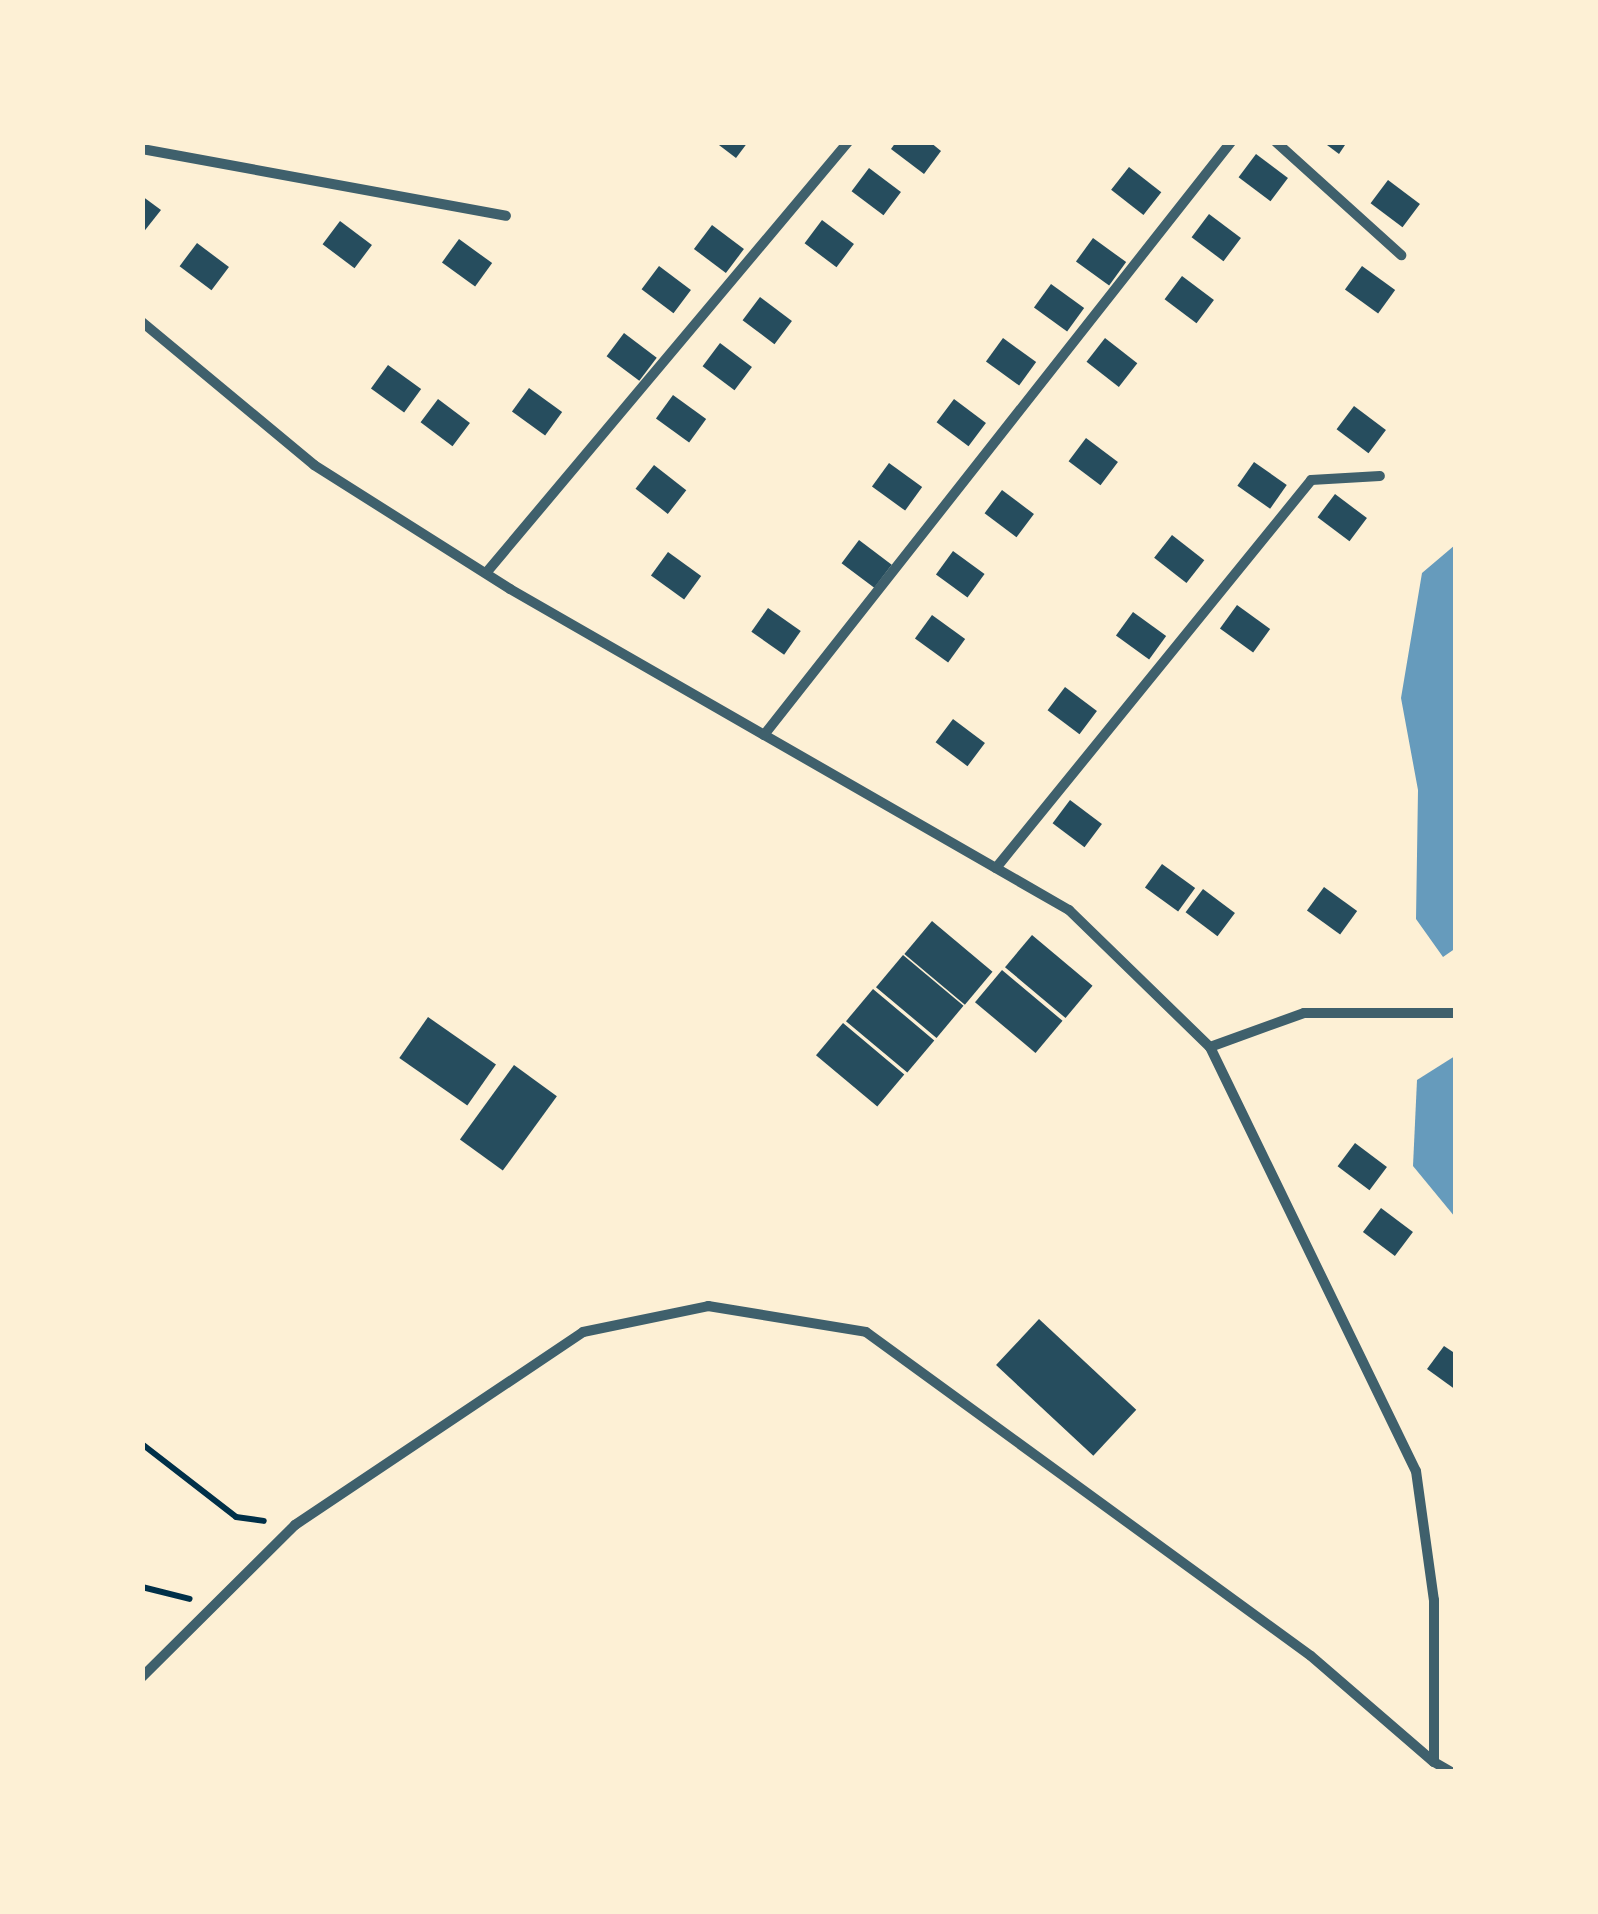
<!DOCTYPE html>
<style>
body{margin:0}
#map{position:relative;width:1598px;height:1914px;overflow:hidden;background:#fdf0d5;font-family:Georgia,serif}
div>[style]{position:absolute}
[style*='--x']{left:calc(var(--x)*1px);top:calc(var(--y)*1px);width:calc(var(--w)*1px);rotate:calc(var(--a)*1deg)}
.water>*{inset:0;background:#669bbc}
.building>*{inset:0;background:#264d5e;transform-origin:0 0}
.path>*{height:6px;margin:-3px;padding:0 3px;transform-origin:3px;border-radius:3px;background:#003049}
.minor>*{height:10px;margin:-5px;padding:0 5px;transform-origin:5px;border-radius:5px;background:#3f606c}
span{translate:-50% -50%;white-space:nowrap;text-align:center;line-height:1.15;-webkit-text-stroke:8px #fdf0d5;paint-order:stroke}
.frame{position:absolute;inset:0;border:145px solid #fdf0d5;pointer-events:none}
</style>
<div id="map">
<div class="water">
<div style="clip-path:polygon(1455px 545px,1456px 948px,1443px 957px,1416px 919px,1418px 790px,1401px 698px,1422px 573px)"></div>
<div style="clip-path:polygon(1455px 1056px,1455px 1217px,1413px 1166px,1417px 1080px)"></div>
</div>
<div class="building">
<div style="clip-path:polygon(715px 142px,748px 142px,736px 158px)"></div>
<div style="clip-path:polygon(896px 142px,930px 142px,941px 151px,924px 174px,891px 149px)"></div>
<div style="clip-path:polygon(1323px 142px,1347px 142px,1339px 154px)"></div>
<div style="left:1256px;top:154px;width:40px;height:29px;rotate:37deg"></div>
<div style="left:1129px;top:167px;width:41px;height:29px;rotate:38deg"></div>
<div style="left:869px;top:168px;width:40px;height:29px;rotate:37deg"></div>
<div style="left:1388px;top:180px;width:40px;height:29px;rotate:37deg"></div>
<div style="clip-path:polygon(142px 196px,161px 210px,142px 234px)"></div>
<div style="left:1209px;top:214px;width:40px;height:29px;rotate:37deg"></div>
<div style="left:822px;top:220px;width:40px;height:29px;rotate:37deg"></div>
<div style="left:340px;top:221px;width:40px;height:29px;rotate:37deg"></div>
<div style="left:712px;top:225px;width:40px;height:30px;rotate:37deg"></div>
<div style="left:1093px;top:238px;width:41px;height:29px;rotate:36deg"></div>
<div style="left:459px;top:239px;width:41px;height:29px;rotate:36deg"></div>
<div style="left:197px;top:243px;width:40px;height:29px;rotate:37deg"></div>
<div style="left:659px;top:266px;width:40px;height:29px;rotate:37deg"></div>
<div style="left:1362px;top:266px;width:41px;height:29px;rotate:36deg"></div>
<div style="left:1182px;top:276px;width:40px;height:29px;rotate:37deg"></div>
<div style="left:1051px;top:284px;width:41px;height:29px;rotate:36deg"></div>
<div style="left:760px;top:297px;width:40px;height:29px;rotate:37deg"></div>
<div style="left:624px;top:333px;width:41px;height:29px;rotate:37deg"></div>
<div style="left:1003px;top:338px;width:41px;height:29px;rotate:36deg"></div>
<div style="left:1105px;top:338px;width:41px;height:30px;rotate:38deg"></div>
<div style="left:720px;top:343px;width:40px;height:29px;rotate:37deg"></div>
<div style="left:388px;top:365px;width:41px;height:29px;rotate:36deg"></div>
<div style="left:529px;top:388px;width:41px;height:29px;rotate:36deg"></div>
<div style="left:673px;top:395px;width:41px;height:29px;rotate:36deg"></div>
<div style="left:438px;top:399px;width:40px;height:29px;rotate:37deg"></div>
<div style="left:954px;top:399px;width:40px;height:29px;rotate:37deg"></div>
<div style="left:1354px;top:406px;width:40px;height:29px;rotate:37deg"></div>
<div style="left:1086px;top:438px;width:40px;height:29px;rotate:37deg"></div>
<div style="left:1254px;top:462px;width:40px;height:29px;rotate:35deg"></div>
<div style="left:889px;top:463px;width:41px;height:29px;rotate:36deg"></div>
<div style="left:654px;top:465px;width:41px;height:30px;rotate:38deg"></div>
<div style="left:1002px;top:490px;width:40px;height:29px;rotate:37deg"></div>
<div style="left:1335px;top:494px;width:40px;height:29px;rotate:37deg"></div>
<div style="left:1172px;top:535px;width:41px;height:29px;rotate:38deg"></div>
<div style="left:859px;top:540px;width:41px;height:29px;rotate:37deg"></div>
<div style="left:953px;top:551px;width:39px;height:29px;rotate:36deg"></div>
<div style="left:668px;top:552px;width:41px;height:29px;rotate:36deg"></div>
<div style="left:1237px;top:605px;width:41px;height:29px;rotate:36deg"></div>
<div style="left:768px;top:608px;width:40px;height:29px;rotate:35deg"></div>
<div style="left:1133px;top:612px;width:41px;height:29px;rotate:36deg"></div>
<div style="left:932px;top:615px;width:41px;height:29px;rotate:36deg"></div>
<div style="left:1065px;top:687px;width:40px;height:29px;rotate:37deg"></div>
<div style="left:953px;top:719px;width:40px;height:29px;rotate:37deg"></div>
<div style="left:1070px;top:800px;width:40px;height:29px;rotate:37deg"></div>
<div style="left:1162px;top:864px;width:41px;height:29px;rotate:36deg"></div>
<div style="left:1324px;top:887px;width:41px;height:29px;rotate:36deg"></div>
<div style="left:1203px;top:889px;width:40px;height:29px;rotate:37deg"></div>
<div style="left:932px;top:921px;width:79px;height:43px;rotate:40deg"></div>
<div style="left:1032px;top:935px;width:79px;height:42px;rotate:40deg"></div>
<div style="left:903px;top:955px;width:79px;height:42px;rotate:40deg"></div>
<div style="left:1002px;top:970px;width:79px;height:42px;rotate:40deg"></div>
<div style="left:873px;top:989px;width:80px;height:42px;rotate:40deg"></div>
<div style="left:428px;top:1017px;width:83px;height:50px;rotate:35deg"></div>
<div style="left:843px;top:1023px;width:80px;height:42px;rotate:40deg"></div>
<div style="left:514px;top:1065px;width:53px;height:92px;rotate:36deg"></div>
<div style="left:1355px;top:1143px;width:40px;height:29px;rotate:37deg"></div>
<div style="left:1381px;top:1208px;width:40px;height:30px;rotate:37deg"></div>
<div style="left:1039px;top:1319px;width:133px;height:63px;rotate:43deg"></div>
<div style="clip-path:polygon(1444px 1346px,1456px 1354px,1456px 1390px,1427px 1369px)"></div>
</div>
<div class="path">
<div style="--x:142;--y:1444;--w:119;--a:37.8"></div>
<div style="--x:236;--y:1517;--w:28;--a:8"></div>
<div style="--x:142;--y:1587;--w:49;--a:14"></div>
</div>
<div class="minor">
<div style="--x:1276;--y:142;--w:169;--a:42.1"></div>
<div style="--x:142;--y:149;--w:370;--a:10.4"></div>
<div style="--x:142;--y:322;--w:224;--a:39.7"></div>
<div style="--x:314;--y:465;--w:232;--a:32.3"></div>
<div style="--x:510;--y:589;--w:645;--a:29.87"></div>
<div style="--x:1069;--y:910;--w:197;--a:44.2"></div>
<div style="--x:1210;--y:1047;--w:471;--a:64.1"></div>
<div style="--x:1416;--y:1471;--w:130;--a:82.1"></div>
<div style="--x:1434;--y:1600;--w:162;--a:90"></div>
<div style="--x:1434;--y:1762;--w:20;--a:30"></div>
<div style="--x:486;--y:573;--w:563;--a:-49.97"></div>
<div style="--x:764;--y:735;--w:755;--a:-51.78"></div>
<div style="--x:996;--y:868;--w:500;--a:-50.9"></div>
<div style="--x:1311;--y:480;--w:69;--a:-3.3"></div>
<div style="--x:1210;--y:1047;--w:100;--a:-19.9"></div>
<div style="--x:1304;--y:1013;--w:152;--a:0"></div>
<div style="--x:142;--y:1677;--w:216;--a:-44.8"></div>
<div style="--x:295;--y:1525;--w:347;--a:-33.8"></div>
<div style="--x:583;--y:1332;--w:128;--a:-11.7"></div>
<div style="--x:708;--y:1306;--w:160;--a:9.3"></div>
<div style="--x:866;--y:1332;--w:550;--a:36.06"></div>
<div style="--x:1311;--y:1656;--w:162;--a:40.8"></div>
</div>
<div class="frame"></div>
</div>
